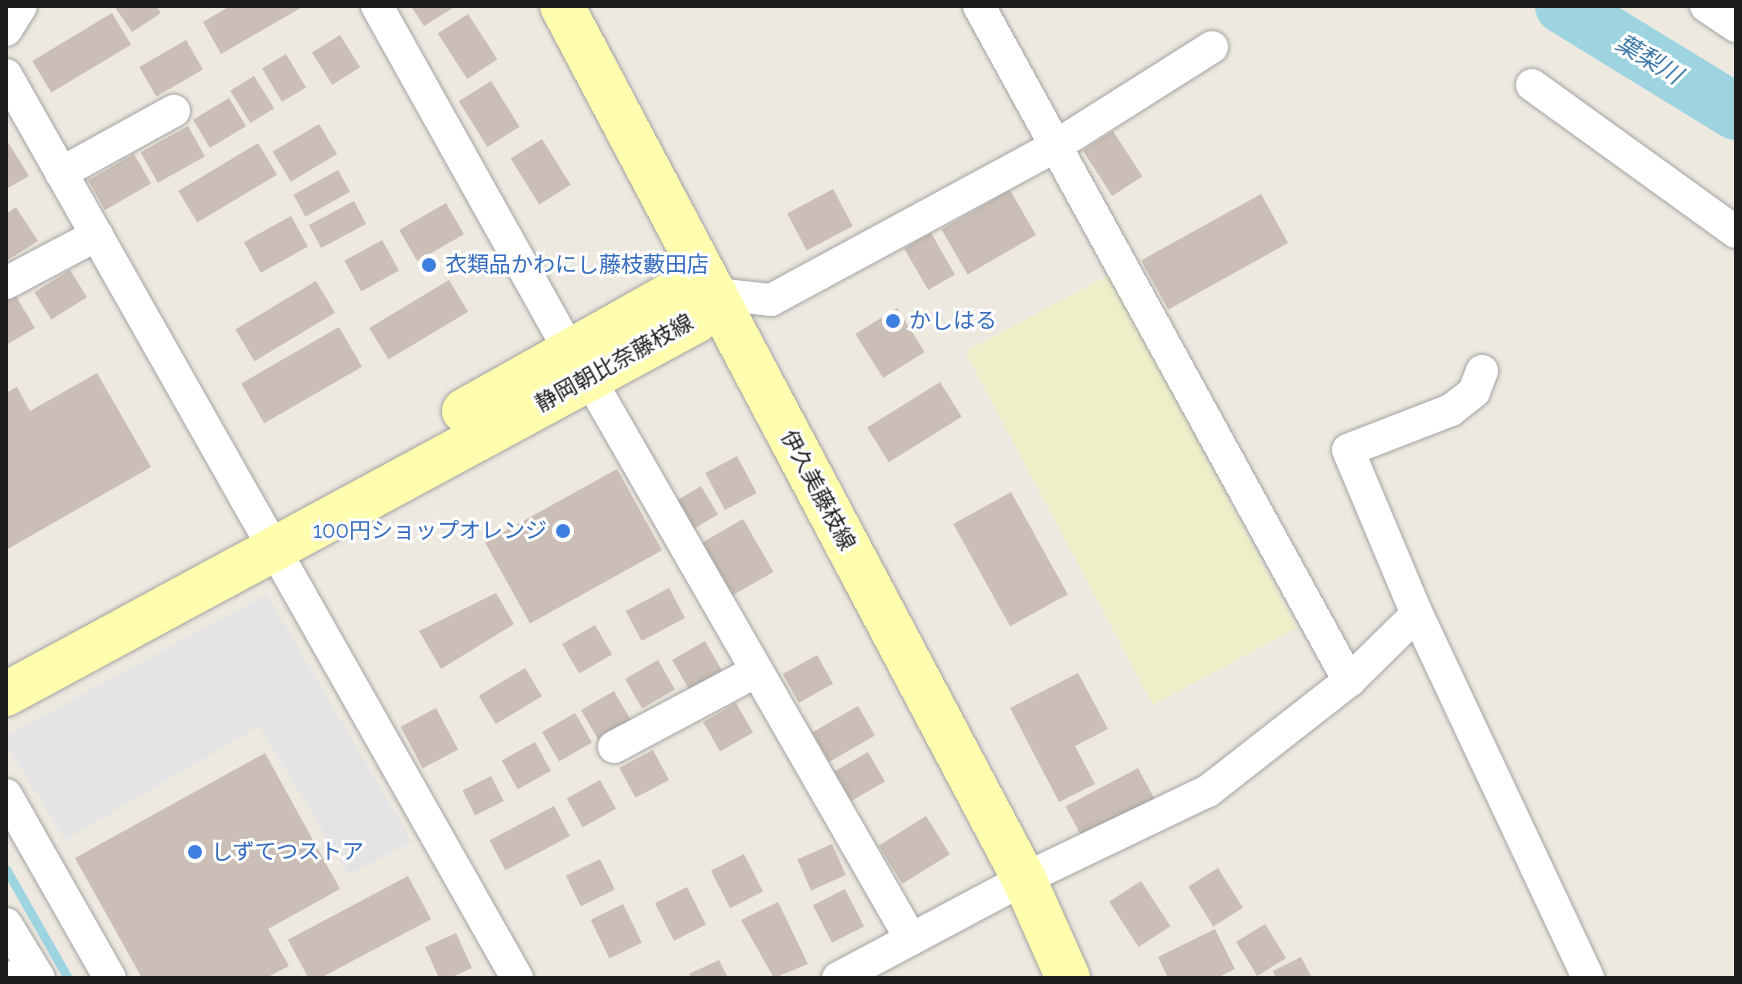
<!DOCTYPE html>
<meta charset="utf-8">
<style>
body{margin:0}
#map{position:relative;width:1742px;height:984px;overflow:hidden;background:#eee9e0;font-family:Raleway,"Noto Sans JP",sans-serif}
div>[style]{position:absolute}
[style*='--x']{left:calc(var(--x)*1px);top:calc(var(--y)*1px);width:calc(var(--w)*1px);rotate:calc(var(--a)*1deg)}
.farmland>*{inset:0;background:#eeefc9;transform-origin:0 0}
.parking>*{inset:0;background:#e4e4e4}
.stream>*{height:9px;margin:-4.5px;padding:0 4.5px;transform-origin:4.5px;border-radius:4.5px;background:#9dd4e0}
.river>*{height:56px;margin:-28px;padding:0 28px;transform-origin:28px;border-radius:28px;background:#9dd4e0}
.building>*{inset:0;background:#cabeb6;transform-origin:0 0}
.roads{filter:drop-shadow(0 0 2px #a3a3a3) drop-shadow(0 0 2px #a3a3a3)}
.street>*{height:32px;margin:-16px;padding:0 16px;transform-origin:16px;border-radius:16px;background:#fff}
.secondary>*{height:44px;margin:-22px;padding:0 22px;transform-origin:22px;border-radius:22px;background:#fefeae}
.dots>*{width:22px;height:22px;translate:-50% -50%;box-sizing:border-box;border:4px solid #fff;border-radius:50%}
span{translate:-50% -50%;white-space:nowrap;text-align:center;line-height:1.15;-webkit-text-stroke:6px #fff;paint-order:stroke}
.shop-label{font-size:22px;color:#366cbe}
.left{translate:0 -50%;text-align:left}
.right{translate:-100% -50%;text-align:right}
.street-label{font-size:22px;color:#1c1c1c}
.water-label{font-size:24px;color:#407aa9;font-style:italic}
.frame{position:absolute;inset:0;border:8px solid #1c1c1c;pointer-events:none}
</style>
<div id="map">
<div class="farmland">
<div style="left:1109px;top:275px;width:400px;height:163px;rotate:62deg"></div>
</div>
<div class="parking">
<div style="clip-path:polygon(267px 594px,412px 842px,349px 874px,259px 726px,65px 840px,6px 744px,6px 736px)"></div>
</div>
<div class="stream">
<div style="--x:6;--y:869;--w:125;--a:60.4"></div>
</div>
<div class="river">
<div style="--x:1563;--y:6;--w:203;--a:31.5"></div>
</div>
<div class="building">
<div style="clip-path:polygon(114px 6px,156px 6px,161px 13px,132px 32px)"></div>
<div style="clip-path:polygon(230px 6px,304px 6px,221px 54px,203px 22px)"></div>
<div style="clip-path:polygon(411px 6px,456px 6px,424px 26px)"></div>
<div style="left:112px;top:13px;width:37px;height:93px;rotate:59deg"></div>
<div style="left:468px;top:14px;width:54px;height:36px;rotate:57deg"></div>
<div style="left:340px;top:35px;width:38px;height:33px;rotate:58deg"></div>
<div style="left:186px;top:40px;width:34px;height:54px;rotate:60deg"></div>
<div style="left:286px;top:54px;width:39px;height:28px;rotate:59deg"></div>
<div style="left:254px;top:76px;width:38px;height:28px;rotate:58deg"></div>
<div style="left:491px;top:81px;width:54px;height:38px;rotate:58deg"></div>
<div style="left:229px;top:98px;width:33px;height:42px;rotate:59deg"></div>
<div style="left:319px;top:124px;width:35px;height:54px;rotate:59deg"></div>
<div style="left:188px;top:126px;width:35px;height:54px;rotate:61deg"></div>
<div style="left:1113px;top:131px;width:54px;height:36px;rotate:57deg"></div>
<div style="clip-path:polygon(6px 139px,29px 176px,6px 189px)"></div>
<div style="left:542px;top:139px;width:54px;height:37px;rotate:58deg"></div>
<div style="left:258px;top:143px;width:37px;height:93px;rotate:59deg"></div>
<div style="left:134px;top:154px;width:34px;height:53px;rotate:60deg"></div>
<div style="left:338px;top:170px;width:25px;height:51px;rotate:61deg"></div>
<div style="left:833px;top:189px;width:42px;height:52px;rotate:62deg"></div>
<div style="left:1010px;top:190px;width:52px;height:79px;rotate:60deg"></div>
<div style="left:1261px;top:194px;width:56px;height:137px;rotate:61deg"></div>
<div style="left:354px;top:201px;width:26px;height:51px;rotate:62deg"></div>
<div style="left:446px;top:203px;width:36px;height:54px;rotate:60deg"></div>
<div style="clip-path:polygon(16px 207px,38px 241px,6px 261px,6px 214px)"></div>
<div style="left:291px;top:216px;width:35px;height:54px;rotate:61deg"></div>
<div style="left:931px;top:233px;width:48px;height:31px;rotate:60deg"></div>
<div style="left:382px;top:240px;width:35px;height:43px;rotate:61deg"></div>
<div style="left:70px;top:270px;width:32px;height:42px;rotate:58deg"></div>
<div style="left:449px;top:280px;width:37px;height:93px;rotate:59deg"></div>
<div style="left:316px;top:281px;width:37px;height:94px;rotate:59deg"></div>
<div style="clip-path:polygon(14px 293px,35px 328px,6px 345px,6px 298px)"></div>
<div style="left:897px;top:308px;width:52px;height:49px;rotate:58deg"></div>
<div style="left:339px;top:327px;width:46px;height:113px;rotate:60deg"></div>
<div style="clip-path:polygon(97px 373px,151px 467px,6px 550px,6px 393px,17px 387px,30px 411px)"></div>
<div style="left:940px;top:382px;width:41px;height:86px;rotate:58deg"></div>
<div style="left:737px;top:456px;width:42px;height:36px;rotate:62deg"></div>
<div style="left:617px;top:469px;width:93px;height:151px;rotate:61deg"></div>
<div style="left:701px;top:486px;width:33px;height:29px;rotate:59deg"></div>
<div style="left:1011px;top:492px;width:117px;height:66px;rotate:61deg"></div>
<div style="left:743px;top:519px;width:61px;height:49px;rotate:60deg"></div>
<div style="left:669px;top:588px;width:34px;height:49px;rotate:62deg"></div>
<div style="clip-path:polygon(496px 593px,514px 624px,441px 669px,419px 631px)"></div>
<div style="left:595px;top:625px;width:34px;height:38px;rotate:60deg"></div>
<div style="left:705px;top:641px;width:34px;height:38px;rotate:60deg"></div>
<div style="left:817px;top:655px;width:33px;height:39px;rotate:61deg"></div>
<div style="left:658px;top:660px;width:34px;height:38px;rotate:60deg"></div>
<div style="left:525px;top:668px;width:33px;height:54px;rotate:59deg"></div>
<div style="clip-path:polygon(1078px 673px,1108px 729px,1075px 746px,1095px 784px,1059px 802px,1010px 708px)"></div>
<div style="left:614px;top:691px;width:34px;height:38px;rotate:60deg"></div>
<div style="left:736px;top:703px;width:34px;height:38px;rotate:60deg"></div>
<div style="left:858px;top:706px;width:34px;height:53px;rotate:60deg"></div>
<div style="left:436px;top:708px;width:47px;height:40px;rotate:62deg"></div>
<div style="left:575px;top:713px;width:34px;height:38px;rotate:60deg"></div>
<div style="left:535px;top:742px;width:33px;height:38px;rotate:61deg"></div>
<div style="left:653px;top:750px;width:34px;height:38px;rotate:62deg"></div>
<div style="left:868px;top:752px;width:34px;height:39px;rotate:60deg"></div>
<div style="clip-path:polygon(265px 753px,340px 889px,268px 929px,289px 966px,266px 978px,142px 978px,75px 858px)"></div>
<div style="left:1138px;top:768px;width:38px;height:82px;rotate:62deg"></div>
<div style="left:491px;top:776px;width:28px;height:32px;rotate:63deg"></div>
<div style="left:600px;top:780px;width:33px;height:38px;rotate:61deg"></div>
<div style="left:554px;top:806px;width:34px;height:73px;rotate:62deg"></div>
<div style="left:926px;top:816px;width:45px;height:56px;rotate:58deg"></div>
<div style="left:832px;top:844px;width:34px;height:38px;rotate:66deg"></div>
<div style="left:744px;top:854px;width:42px;height:37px;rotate:63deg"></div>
<div style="left:600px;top:859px;width:34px;height:38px;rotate:64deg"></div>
<div style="left:1218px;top:868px;width:47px;height:35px;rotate:58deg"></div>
<div style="left:408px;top:876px;width:49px;height:136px;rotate:62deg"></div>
<div style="left:1141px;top:881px;width:54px;height:38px;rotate:57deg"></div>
<div style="left:687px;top:887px;width:42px;height:36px;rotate:63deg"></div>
<div style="left:845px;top:889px;width:42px;height:36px;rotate:63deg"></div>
<div style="clip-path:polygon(778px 902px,808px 964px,774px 978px,741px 920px)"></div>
<div style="left:623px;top:904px;width:43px;height:36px;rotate:64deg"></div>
<div style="left:1265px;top:924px;width:40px;height:34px;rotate:58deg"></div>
<div style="clip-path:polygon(1215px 929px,1235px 969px,1217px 978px,1168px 978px,1158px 957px)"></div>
<div style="clip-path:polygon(456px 933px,472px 968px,450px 978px,439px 978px,425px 947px)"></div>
<div style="clip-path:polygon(1301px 957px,1312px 978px,1276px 978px,1273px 971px)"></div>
<div style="clip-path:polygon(719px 960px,728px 978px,691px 978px,689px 974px)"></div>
</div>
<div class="roads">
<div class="street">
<div style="--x:377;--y:6;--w:395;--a:60.8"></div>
<div style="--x:979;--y:6;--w:770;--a:61.27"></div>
<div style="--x:1706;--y:6;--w:36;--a:34"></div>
<div style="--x:6;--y:30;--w:28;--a:-58"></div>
<div style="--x:6;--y:75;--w:1038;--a:60.49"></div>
<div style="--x:1532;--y:85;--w:251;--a:35.8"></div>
<div style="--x:61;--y:173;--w:129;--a:-28.8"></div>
<div style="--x:6;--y:283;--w:103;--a:-27.8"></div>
<div style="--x:715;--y:294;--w:56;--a:6.1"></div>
<div style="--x:771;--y:300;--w:322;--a:-28.4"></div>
<div style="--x:1054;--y:147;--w:187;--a:-32.3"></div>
<div style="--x:1482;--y:371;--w:22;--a:111"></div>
<div style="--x:1474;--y:392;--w:29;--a:142"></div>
<div style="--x:1451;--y:410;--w:110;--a:158.8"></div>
<div style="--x:1348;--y:450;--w:178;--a:67.2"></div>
<div style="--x:1417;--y:614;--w:402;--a:64.8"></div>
<div style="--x:589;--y:378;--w:647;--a:60.15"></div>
<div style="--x:614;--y:747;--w:162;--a:-28"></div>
<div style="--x:6;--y:795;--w:210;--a:60.4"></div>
<div style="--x:6;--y:924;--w:63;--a:58.6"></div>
<div style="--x:6;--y:977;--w:1;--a:45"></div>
<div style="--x:838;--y:978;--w:211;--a:-28"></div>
<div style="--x:1024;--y:879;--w:204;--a:-25.6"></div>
<div style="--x:1208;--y:791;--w:179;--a:-38"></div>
<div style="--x:1349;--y:681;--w:95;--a:-44.6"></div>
</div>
<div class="secondary">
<div style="--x:562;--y:6;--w:988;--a:62.11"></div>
<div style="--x:1024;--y:879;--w:108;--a:66"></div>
<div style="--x:464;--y:411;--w:236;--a:-29.4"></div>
<div style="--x:670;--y:295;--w:45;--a:-1.3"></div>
<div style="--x:6;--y:694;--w:784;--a:-28.39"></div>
<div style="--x:696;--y:321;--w:33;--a:-55"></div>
</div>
</div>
<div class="dots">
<div style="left:429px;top:265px;background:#3f7fe0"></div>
<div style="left:893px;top:321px;background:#3f7fe0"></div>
<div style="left:563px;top:531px;background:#3f7fe0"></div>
<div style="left:195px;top:852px;background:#3f7fe0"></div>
</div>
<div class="shop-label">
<span class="left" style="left:445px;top:265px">衣類品かわにし藤枝藪田店</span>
<span class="left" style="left:909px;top:321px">かしはる</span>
<span class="right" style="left:547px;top:531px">100円ショップオレンジ</span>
<span class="left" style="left:211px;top:852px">しずてつストア</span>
</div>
<div class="street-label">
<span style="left:614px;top:363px;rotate:-29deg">静岡朝比奈藤枝線</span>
<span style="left:818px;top:490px;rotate:62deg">伊久美藤枝線</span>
</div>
<div class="water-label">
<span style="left:1649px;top:59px;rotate:31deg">葉梨川</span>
</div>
<div class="frame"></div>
</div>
